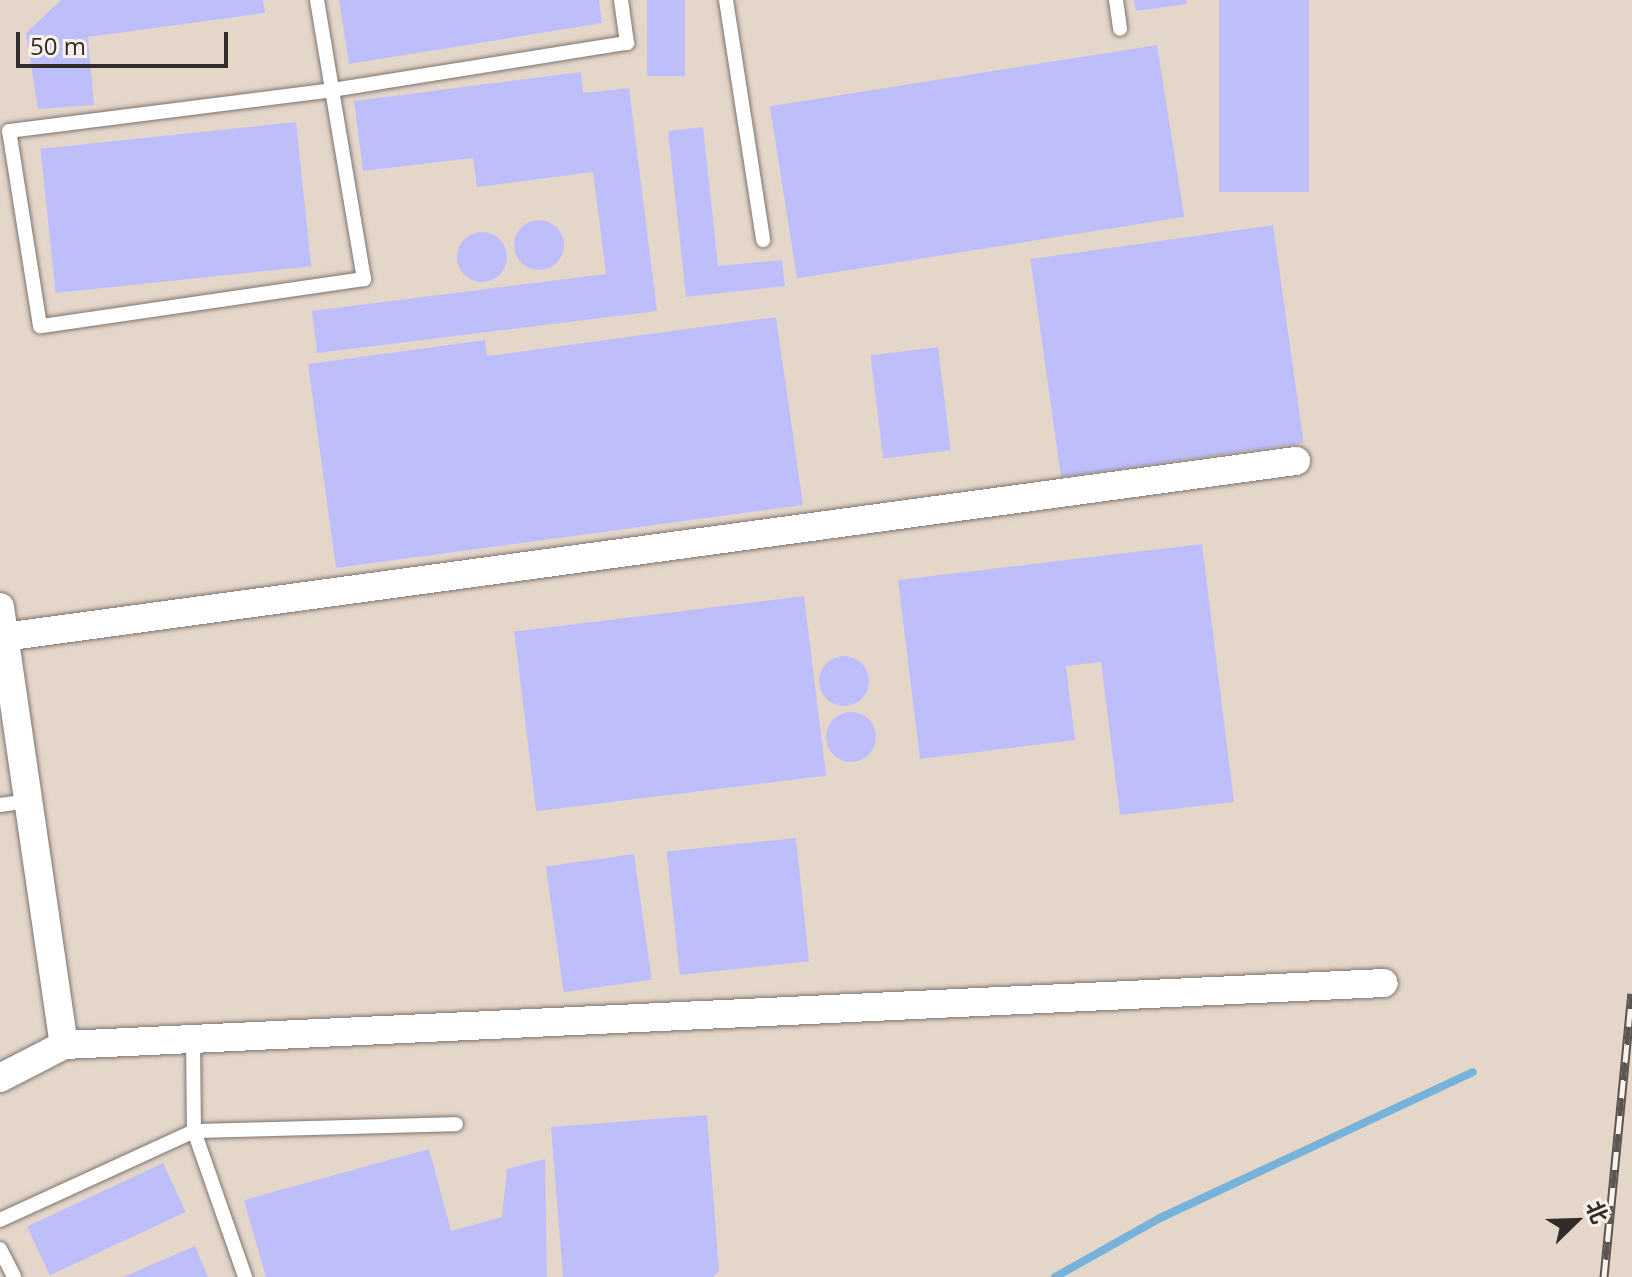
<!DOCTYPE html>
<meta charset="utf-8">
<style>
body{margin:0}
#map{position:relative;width:1632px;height:1277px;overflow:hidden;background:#ece4dc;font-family:"Open Sans","Noto Sans SC",sans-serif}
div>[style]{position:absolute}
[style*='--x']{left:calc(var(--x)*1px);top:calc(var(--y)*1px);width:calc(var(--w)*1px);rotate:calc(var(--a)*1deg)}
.built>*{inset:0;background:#e5d6ca;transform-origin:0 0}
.stream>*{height:8px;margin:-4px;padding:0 4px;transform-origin:4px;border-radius:4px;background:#76b2d9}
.building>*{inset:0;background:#bebefa;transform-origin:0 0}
.round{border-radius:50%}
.roads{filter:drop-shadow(0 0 2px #7c746e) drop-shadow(0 0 2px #7c746e)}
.service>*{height:14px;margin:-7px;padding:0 7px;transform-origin:7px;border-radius:7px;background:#fff}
.minor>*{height:28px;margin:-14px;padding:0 14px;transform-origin:14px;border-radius:14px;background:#fff}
.rail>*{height:9px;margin-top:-4.5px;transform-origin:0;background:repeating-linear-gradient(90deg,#faf1e9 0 18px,#5a5552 0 36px);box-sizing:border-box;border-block:2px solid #5a5552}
span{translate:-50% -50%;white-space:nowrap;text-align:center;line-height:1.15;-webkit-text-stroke:6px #faf1e9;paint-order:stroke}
.north{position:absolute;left:1536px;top:1181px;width:80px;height:80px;-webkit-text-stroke:6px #faf1e9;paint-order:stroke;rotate:67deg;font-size:22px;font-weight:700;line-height:32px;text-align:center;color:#302c2a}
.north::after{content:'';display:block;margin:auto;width:28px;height:36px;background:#302c2a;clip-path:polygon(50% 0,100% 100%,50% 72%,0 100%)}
.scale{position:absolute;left:16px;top:32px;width:212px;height:36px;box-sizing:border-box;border:4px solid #302c2a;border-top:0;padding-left:10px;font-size:24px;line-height:28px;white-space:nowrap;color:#302c2a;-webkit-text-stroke:6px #faf1e9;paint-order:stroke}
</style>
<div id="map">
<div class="built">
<div style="left:0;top:0;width:1632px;height:1277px"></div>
</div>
<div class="stream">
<div style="--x:1055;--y:1277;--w:120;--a:-29.3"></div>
<div style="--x:1160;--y:1218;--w:345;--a:-25"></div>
</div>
<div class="building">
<div style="clip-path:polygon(61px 0,263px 0,265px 13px,88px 37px,94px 105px,38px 109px,26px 33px)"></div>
<div style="clip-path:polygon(339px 0,599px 0,602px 23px,349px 64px)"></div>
<div style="left:647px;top:0;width:38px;height:76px"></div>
<div style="clip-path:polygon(1134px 0,1186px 0,1187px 4px,1136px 11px)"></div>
<div style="left:1219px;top:0;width:90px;height:192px"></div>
<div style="left:1157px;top:45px;width:174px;height:392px;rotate:81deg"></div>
<div style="clip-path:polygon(581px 72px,583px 93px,629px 88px,657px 311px,317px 353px,312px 311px,606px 274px,593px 172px,477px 187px,473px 158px,363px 171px,354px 101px)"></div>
<div style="left:296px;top:122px;width:145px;height:257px;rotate:84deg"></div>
<div style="clip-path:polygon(703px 127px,718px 266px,782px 260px,785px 286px,686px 297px,668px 131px)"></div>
<div class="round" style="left:514px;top:220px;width:50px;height:50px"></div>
<div style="left:1273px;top:225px;width:220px;height:245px;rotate:82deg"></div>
<div class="round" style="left:457px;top:232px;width:50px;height:50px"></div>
<div style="clip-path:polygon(776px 317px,803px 505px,336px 568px,308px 364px,485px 340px,487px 356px)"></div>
<div style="left:938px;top:347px;width:104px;height:68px;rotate:83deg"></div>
<div style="clip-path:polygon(1202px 544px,1234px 802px,1120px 815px,1101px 662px,1066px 666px,1075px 740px,920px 759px,898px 580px)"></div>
<div style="left:804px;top:596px;width:181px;height:292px;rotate:83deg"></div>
<div class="round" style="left:819px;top:656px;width:50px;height:50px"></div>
<div class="round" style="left:826px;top:712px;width:50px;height:50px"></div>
<div style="left:796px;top:838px;width:124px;height:130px;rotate:84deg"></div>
<div style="left:634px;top:854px;width:127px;height:89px;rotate:82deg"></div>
<div style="clip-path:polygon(707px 1115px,719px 1271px,713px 1277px,563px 1277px,551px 1127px)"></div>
<div style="clip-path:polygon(429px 1149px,451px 1231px,502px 1217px,507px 1169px,545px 1159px,547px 1277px,266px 1277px,244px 1200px)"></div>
<div style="left:163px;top:1163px;width:54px;height:150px;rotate:65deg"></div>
<div style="clip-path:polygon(195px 1246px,208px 1277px,123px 1277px)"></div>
</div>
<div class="roads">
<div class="service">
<div style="--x:317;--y:0;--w:91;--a:80.5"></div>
<div style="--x:332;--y:90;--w:192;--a:80.4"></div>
<div style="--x:364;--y:279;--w:327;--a:171.7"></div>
<div style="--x:40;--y:326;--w:197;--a:-99"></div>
<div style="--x:9;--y:131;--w:326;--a:-7.2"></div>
<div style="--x:332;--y:90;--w:299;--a:-9.1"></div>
<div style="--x:627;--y:43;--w:43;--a:-97.9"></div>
<div style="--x:726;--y:0;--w:243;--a:81.2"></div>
<div style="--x:1116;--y:0;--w:29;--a:82"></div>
<div style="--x:0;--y:805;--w:28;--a:-8"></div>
<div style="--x:193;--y:1039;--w:92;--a:89.4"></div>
<div style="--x:194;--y:1131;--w:155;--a:70.7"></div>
<div style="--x:0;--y:1220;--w:213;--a:-24.6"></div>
<div style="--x:194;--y:1131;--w:262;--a:-1.5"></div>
<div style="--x:0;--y:1249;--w:31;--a:63"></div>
</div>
<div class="minor">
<div style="--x:0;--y:607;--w:443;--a:81.7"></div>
<div style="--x:4;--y:637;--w:1304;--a:-7.76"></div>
<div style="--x:0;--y:1078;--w:72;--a:-27.3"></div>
<div style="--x:64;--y:1045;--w:1321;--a:-2.69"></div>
</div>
</div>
<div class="rail">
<div style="--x:1604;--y:1277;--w:285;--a:-84.4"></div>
</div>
<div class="north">北</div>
<div class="scale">50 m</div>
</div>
